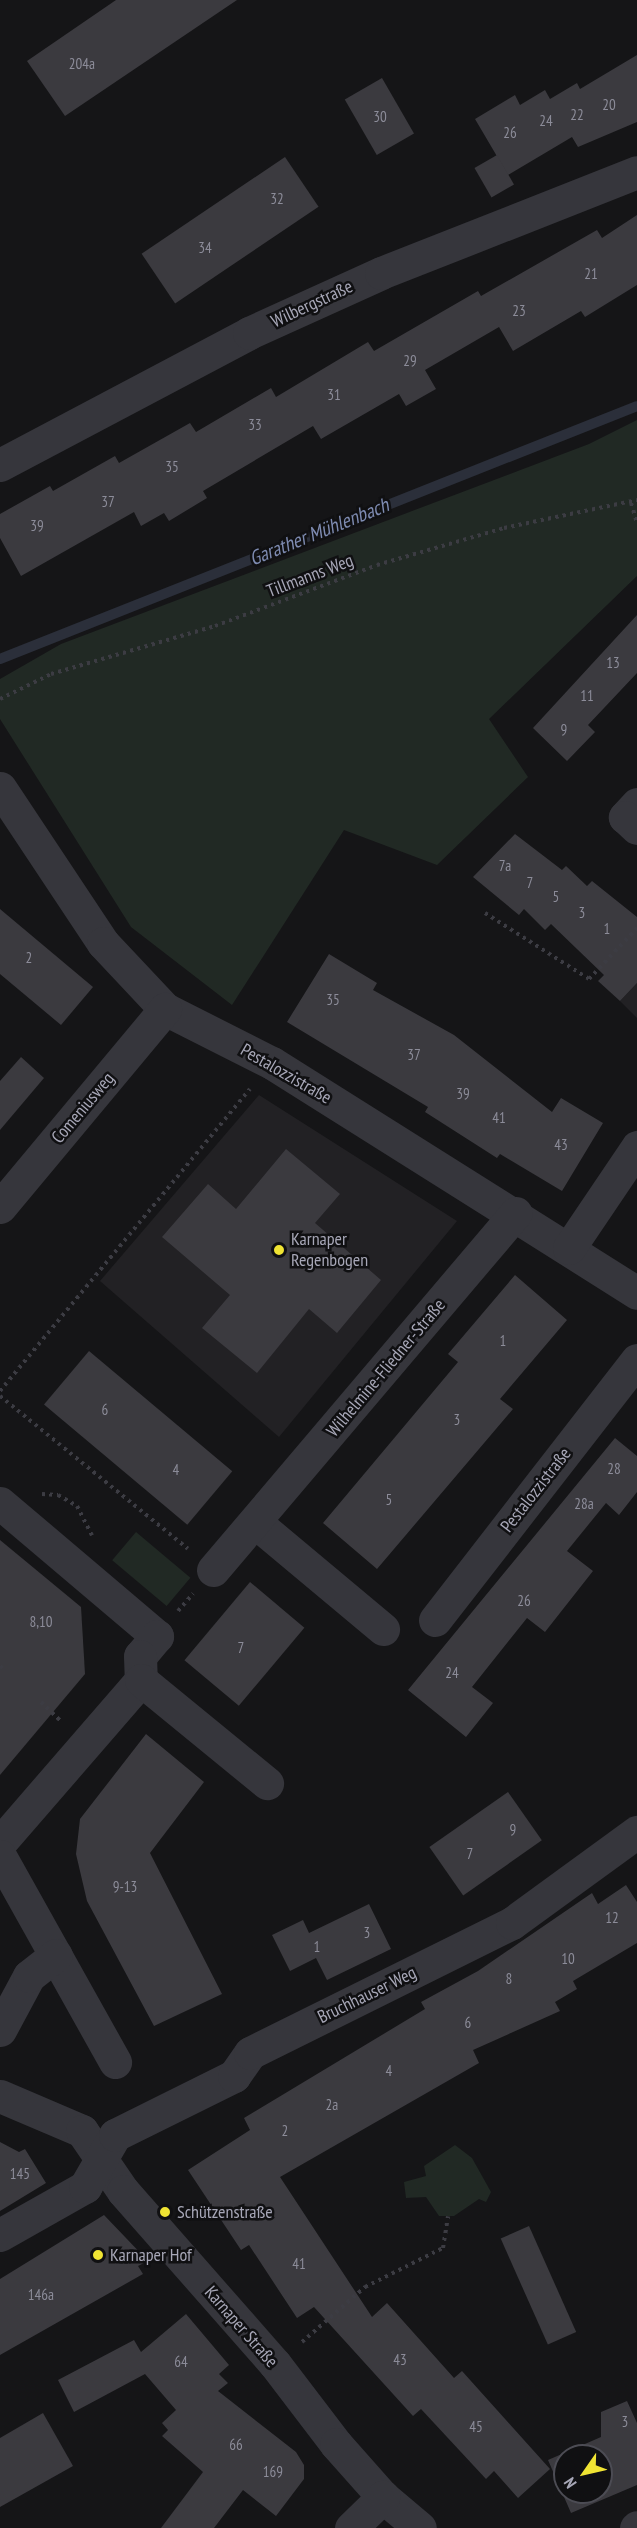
<!DOCTYPE html>
<meta charset="utf-8">
<style>
body{margin:0}
#map{position:relative;width:637px;height:2528px;overflow:hidden;background:#151517;font-family:"PT Sans Narrow",sans-serif}
div>[style]{position:absolute}
[style*='--x']{left:calc(var(--x)*1px);top:calc(var(--y)*1px);width:calc(var(--w)*1px);rotate:calc(var(--a)*1deg)}
.built>*{inset:0;background:#222124}
.green>*{inset:0;background:#212924;transform-origin:0 0}
.stream>*{height:10px;margin:-5px;padding:0 5px;transform-origin:5px;border-radius:5px;background:#2b2f3a}
.building>*{inset:0;background:#3b3a3f;transform-origin:0 0}
.path>*{height:4px;margin-top:-2px;transform-origin:0;background:repeating-linear-gradient(90deg,#3c3c43 0 3px,transparent 0 7.5px)}
.minor>*{height:33px;margin:-16.5px;padding:0 16.5px;transform-origin:16.5px;border-radius:16.5px;background:#36363c}
.dots>*{width:16px;height:16px;translate:-50% -50%;box-sizing:border-box;border:3px solid #101012;border-radius:50%}
span{translate:-50% -50%;white-space:nowrap;text-align:center;line-height:1.15;-webkit-text-stroke:5px #101012;paint-order:stroke}
.number-label{font-size:15px;color:#8c8c99}
.number-label span{-webkit-text-stroke-width:0}
.street-label{font-size:18px;color:#a7a7b7}
.poi-label{font-size:18px;color:#a7a7b7}
.left{translate:0 -50%;text-align:left}
.water-label{font-size:20px;color:#7e8bb1;font-style:italic}
.north{position:absolute;left:553px;top:2444px;width:60px;height:60px;box-sizing:border-box;background:#101012;border:2px solid #4c4c54;border-radius:50%;rotate:236deg;font-size:16px;font-weight:700;line-height:24px;text-align:center;color:#a7a7b7}
.north::after{content:'';display:block;margin:auto;width:21px;height:27px;background:#f0e433;clip-path:polygon(50% 0,100% 100%,50% 72%,0 100%)}
</style>
<div id="map">
<div class="built">
<div style="clip-path:polygon(637px 983px,637px 1018px,620px 1001px)"></div>
<div style="clip-path:polygon(259px 1095px,457px 1221px,279px 1437px,100px 1281px)"></div>
</div>
<div class="green">
<div style="clip-path:polygon(637px 420px,637px 576px,489px 719px,528px 777px,437px 865px,344px 830px,232px 1005px,131px 927px,0 719px,0 679px,61px 644px,589px 444px)"></div>
<div style="left:136px;top:1532px;width:71px;height:37px;rotate:40deg"></div>
<div style="clip-path:polygon(455px 2145px,472px 2158px,491px 2192px,486px 2202px,479px 2199px,454px 2216px,439px 2216px,426px 2197px,406px 2198px,404px 2182px,426px 2176px,424px 2166px)"></div>
</div>
<div class="stream">
<div style="--x:0;--y:659;--w:685;--a:-21.66"></div>
</div>
<div class="building">
<div style="clip-path:polygon(116px 0,237px 0,65px 116px,27px 61px)"></div>
<div style="clip-path:polygon(637px 55px,637px 122px,578px 147px,572px 137px,508px 175px,475px 119px,515px 95px,520px 105px,545px 90px,550px 99px,577px 83px,580px 89px)"></div>
<div style="left:382px;top:78px;width:64px;height:43px;rotate:60deg"></div>
<div style="left:497px;top:155px;width:34px;height:26px;rotate:60deg"></div>
<div style="left:285px;top:157px;width:60px;height:173px;rotate:56deg"></div>
<div style="clip-path:polygon(637px 215px,637px 285px,585px 317px,581px 311px,513px 351px,499px 327px,425px 370px,436px 389px,406px 406px,399px 394px,321px 439px,313px 426px,203px 491px,207px 498px,169px 521px,164px 513px,141px 526px,134px 512px,21px 576px,0 538px,0 514px,50px 486px,53px 491px,115px 456px,119px 463px,190px 423px,196px 432px,271px 388px,276px 397px,368px 342px,374px 351px,478px 291px,481px 296px,597px 230px,602px 238px)"></div>
<div style="clip-path:polygon(637px 615px,637px 673px,588px 725px,595px 732px,567px 761px,533px 728px)"></div>
<div style="clip-path:polygon(515px 834px,562px 870px,566px 866px,587px 886px,592px 881px,637px 917px,637px 983px,620px 1001px,598px 981px,604px 975px,551px 924px,545px 930px,524px 909px,519px 915px,473px 877px)"></div>
<div style="clip-path:polygon(0 909px,93px 987px,61px 1025px,0 974px)"></div>
<div style="clip-path:polygon(329px 954px,377px 983px,373px 990px,454px 1035px,552px 1112px,561px 1098px,603px 1123px,562px 1191px,500px 1154px,497px 1158px,425px 1112px,428px 1107px,287px 1022px)"></div>
<div style="clip-path:polygon(21px 1057px,44px 1078px,0 1130px,0 1081px)"></div>
<div style="clip-path:polygon(286px 1149px,340px 1194px,315px 1223px,381px 1280px,337px 1333px,309px 1309px,257px 1373px,202px 1328px,230px 1295px,162px 1237px,208px 1184px,236px 1209px)"></div>
<div style="clip-path:polygon(515px 1275px,567px 1320px,500px 1399px,513px 1409px,377px 1569px,323px 1523px,458px 1362px,448px 1354px)"></div>
<div style="left:89px;top:1351px;width:187px;height:70px;rotate:40deg"></div>
<div style="clip-path:polygon(615px 1438px,637px 1456px,637px 1492px,619px 1515px,606px 1503px,567px 1551px,593px 1571px,545px 1632px,527px 1618px,472px 1687px,493px 1703px,466px 1737px,408px 1690px)"></div>
<div style="clip-path:polygon(0 1540px,81px 1607px,85px 1674px,0 1775px)"></div>
<div style="left:250px;top:1582px;width:71px;height:102px;rotate:40deg"></div>
<div style="clip-path:polygon(146px 1734px,204px 1782px,150px 1853px,222px 1994px,154px 2026px,87px 1901px,76px 1854px,80px 1819px)"></div>
<div style="left:508px;top:1792px;width:59px;height:96px;rotate:55deg"></div>
<div style="clip-path:polygon(626px 1885px,637px 1902px,637px 1943px,573px 1981px,577px 1989px,555px 2002px,560px 2011px,473px 2050px,479px 2063px,280px 2177px,372px 2317px,387px 2303px,454px 2378px,462px 2371px,550px 2469px,518px 2498px,494px 2471px,486px 2479px,421px 2409px,413px 2416px,314px 2307px,297px 2318px,249px 2245px,241px 2250px,188px 2170px,250px 2130px,244px 2118px,425px 2009px,421px 2002px,478px 1971px,592px 1893px,598px 1904px)"></div>
<div style="clip-path:polygon(369px 1904px,391px 1949px,327px 1980px,316px 1958px,290px 1971px,272px 1935px,303px 1920px,309px 1933px)"></div>
<div style="clip-path:polygon(0 2142px,19px 2152px,25px 2149px,46px 2183px,0 2211px)"></div>
<div style="clip-path:polygon(104px 2215px,148px 2261px,138px 2266px,143px 2274px,0 2355px,0 2279px)"></div>
<div style="left:529px;top:2226px;width:116px;height:31px;rotate:66deg"></div>
<div style="clip-path:polygon(186px 2314px,229px 2365px,219px 2374px,228px 2383px,218px 2391px,296px 2452px,304px 2465px,304px 2479px,276px 2516px,243px 2490px,214px 2528px,161px 2528px,203px 2472px,162px 2436px,168px 2430px,162px 2423px,176px 2410px,145px 2374px,74px 2412px,58px 2380px,134px 2340px,141px 2352px)"></div>
<div style="clip-path:polygon(evenodd,627px 2401px,637px 2423px,637px 2485px,571px 2513px,548px 2460px,601px 2437px,601px 2412px,627px 2401px,565px 2456px,601px 2456px,601px 2492px,565px 2492px,565px 2456px)"></div>
<div style="clip-path:polygon(43px 2413px,73px 2466px,0 2507px,0 2438px)"></div>
</div>
<div class="path">
<div style="--x:631;--y:503;--w:21;--a:73"></div>
<div style="--x:0;--y:699;--w:57;--a:-26.1"></div>
<div style="--x:51;--y:674;--w:171;--a:-16.3"></div>
<div style="--x:215;--y:626;--w:173;--a:-20.6"></div>
<div style="--x:377;--y:565;--w:132;--a:-16.2"></div>
<div style="--x:504;--y:528;--w:136;--a:-11.9"></div>
<div style="--x:485;--y:913;--w:123;--a:32.4"></div>
<div style="--x:589;--y:979;--w:70;--a:-46.7"></div>
<div style="--x:0;--y:1391;--w:392;--a:-50.4"></div>
<div style="--x:0;--y:1396;--w:242;--a:39.1"></div>
<div style="--x:42;--y:1494;--w:16;--a:4"></div>
<div style="--x:58;--y:1495;--w:22;--a:30"></div>
<div style="--x:77;--y:1506;--w:33;--a:63"></div>
<div style="--x:178;--y:1611;--w:23;--a:-49"></div>
<div style="--x:0;--y:1666;--w:3;--a:45"></div>
<div style="--x:41;--y:1702;--w:29;--a:44"></div>
<div style="--x:302;--y:2342;--w:84;--a:-41.1"></div>
<div style="--x:365;--y:2287;--w:87;--a:-26.6"></div>
<div style="--x:443;--y:2248;--w:32;--a:-81"></div>
</div>
<div class="minor">
<div style="--x:0;--y:465;--w:282;--a:-27.9"></div>
<div style="--x:249;--y:333;--w:145;--a:-24.4"></div>
<div style="--x:381;--y:273;--w:275;--a:-21.5"></div>
<div style="--x:0;--y:788;--w:186;--a:56.4"></div>
<div style="--x:103;--y:943;--w:91;--a:46.8"></div>
<div style="--x:165;--y:1009;--w:120;--a:26.8"></div>
<div style="--x:272;--y:1063;--w:431;--a:32.2"></div>
<div style="--x:637;--y:804;--w:18;--a:133"></div>
<div style="--x:625;--y:817;--w:16;--a:43"></div>
<div style="--x:0;--y:1207;--w:258;--a:-50.2"></div>
<div style="--x:569;--y:1248;--w:122;--a:-56"></div>
<div style="--x:0;--y:1503;--w:206;--a:40.3"></div>
<div style="--x:157;--y:1636;--w:26;--a:130"></div>
<div style="--x:140;--y:1656;--w:24;--a:88"></div>
<div style="--x:141;--y:1680;--w:216;--a:130.9"></div>
<div style="--x:255;--y:1522;--w:167;--a:39.9"></div>
<div style="--x:213;--y:1570;--w:468;--a:-49.7"></div>
<div style="--x:435;--y:1620;--w:329;--a:-52.2"></div>
<div style="--x:141;--y:1680;--w:163;--a:39.3"></div>
<div style="--x:0;--y:1856;--w:236;--a:60.8"></div>
<div style="--x:0;--y:2030;--w:61;--a:-61.8"></div>
<div style="--x:29;--y:1976;--w:34;--a:-38"></div>
<div style="--x:0;--y:2096;--w:89;--a:23.1"></div>
<div style="--x:82;--y:2131;--w:73;--a:55.7"></div>
<div style="--x:123;--y:2191;--w:230;--a:48.7"></div>
<div style="--x:275;--y:2364;--w:101;--a:52.7"></div>
<div style="--x:336;--y:2444;--w:71;--a:48.4"></div>
<div style="--x:383;--y:2497;--w:48;--a:40"></div>
<div style="--x:0;--y:2235;--w:98;--a:-29.5"></div>
<div style="--x:85;--y:2187;--w:60;--a:-60"></div>
<div style="--x:115;--y:2135;--w:133;--a:-26.4"></div>
<div style="--x:234;--y:2076;--w:28;--a:-55"></div>
<div style="--x:250;--y:2053;--w:292;--a:-26.4"></div>
<div style="--x:512;--y:1923;--w:155;--a:-36.1"></div>
<div style="--x:351;--y:2528;--w:45;--a:-44.1"></div>
<div style="--x:636;--y:2528;--w:1;--a:-45"></div>
</div>
<div class="dots">
<div style="left:279px;top:1250px;background:#f0e433"></div>
<div style="left:165px;top:2212px;background:#f0e433"></div>
<div style="left:98px;top:2255px;background:#f0e433"></div>
</div>
<div class="number-label">
<span style="left:82px;top:64px">204a</span>
<span style="left:609px;top:105px">20</span>
<span style="left:577px;top:115px">22</span>
<span style="left:380px;top:117px">30</span>
<span style="left:546px;top:121px">24</span>
<span style="left:510px;top:133px">26</span>
<span style="left:277px;top:199px">32</span>
<span style="left:205px;top:248px">34</span>
<span style="left:591px;top:274px">21</span>
<span style="left:519px;top:311px">23</span>
<span style="left:410px;top:361px">29</span>
<span style="left:334px;top:395px">31</span>
<span style="left:255px;top:425px">33</span>
<span style="left:172px;top:467px">35</span>
<span style="left:108px;top:502px">37</span>
<span style="left:37px;top:526px">39</span>
<span style="left:613px;top:663px">13</span>
<span style="left:587px;top:696px">11</span>
<span style="left:564px;top:730px">9</span>
<span style="left:505px;top:866px">7a</span>
<span style="left:530px;top:883px">7</span>
<span style="left:556px;top:897px">5</span>
<span style="left:582px;top:913px">3</span>
<span style="left:607px;top:929px">1</span>
<span style="left:29px;top:958px">2</span>
<span style="left:333px;top:1000px">35</span>
<span style="left:414px;top:1055px">37</span>
<span style="left:463px;top:1094px">39</span>
<span style="left:499px;top:1118px">41</span>
<span style="left:561px;top:1145px">43</span>
<span style="left:503px;top:1341px">1</span>
<span style="left:105px;top:1410px">6</span>
<span style="left:457px;top:1420px">3</span>
<span style="left:614px;top:1469px">28</span>
<span style="left:176px;top:1470px">4</span>
<span style="left:389px;top:1500px">5</span>
<span style="left:584px;top:1504px">28a</span>
<span style="left:524px;top:1601px">26</span>
<span style="left:41px;top:1622px">8,10</span>
<span style="left:241px;top:1648px">7</span>
<span style="left:452px;top:1673px">24</span>
<span style="left:513px;top:1830px">9</span>
<span style="left:470px;top:1854px">7</span>
<span style="left:125px;top:1887px">9-13</span>
<span style="left:612px;top:1918px">12</span>
<span style="left:367px;top:1933px">3</span>
<span style="left:317px;top:1947px">1</span>
<span style="left:568px;top:1959px">10</span>
<span style="left:509px;top:1979px">8</span>
<span style="left:468px;top:2023px">6</span>
<span style="left:389px;top:2071px">4</span>
<span style="left:332px;top:2105px">2a</span>
<span style="left:285px;top:2131px">2</span>
<span style="left:20px;top:2174px">145</span>
<span style="left:299px;top:2264px">41</span>
<span style="left:41px;top:2295px">146a</span>
<span style="left:400px;top:2360px">43</span>
<span style="left:181px;top:2362px">64</span>
<span style="left:625px;top:2422px">3</span>
<span style="left:476px;top:2427px">45</span>
<span style="left:236px;top:2445px">66</span>
<span style="left:273px;top:2472px">169</span>
</div>
<div class="street-label">
<span style="left:312px;top:304px;rotate:-25deg">Wilbergstraße</span>
<span style="left:310px;top:576px;rotate:-21deg">Tillmanns Weg</span>
<span style="left:286px;top:1074px;rotate:30deg">Pestalozzistraße</span>
<span style="left:83px;top:1108px;rotate:-50deg">Comeniusweg</span>
<span style="left:386px;top:1368px;rotate:-50deg">Wilhelmine-Fliedner-Straße</span>
<span style="left:536px;top:1490px;rotate:-52deg">Pestalozzistraße</span>
<span style="left:367px;top:1995px;rotate:-26deg">Bruchhauser Weg</span>
<span style="left:241px;top:2327px;rotate:49deg">Karnaper Straße</span>
</div>
<div class="poi-label">
<span class="left" style="left:291px;top:1250px">Karnaper<br>Regenbogen</span>
<span class="left" style="left:177px;top:2212px">Schützenstraße</span>
<span class="left" style="left:110px;top:2255px">Karnaper Hof</span>
</div>
<div class="water-label">
<span style="left:319px;top:532px;rotate:-22deg">Garather Mühlenbach</span>
</div>
<div class="north">N</div>
</div>
